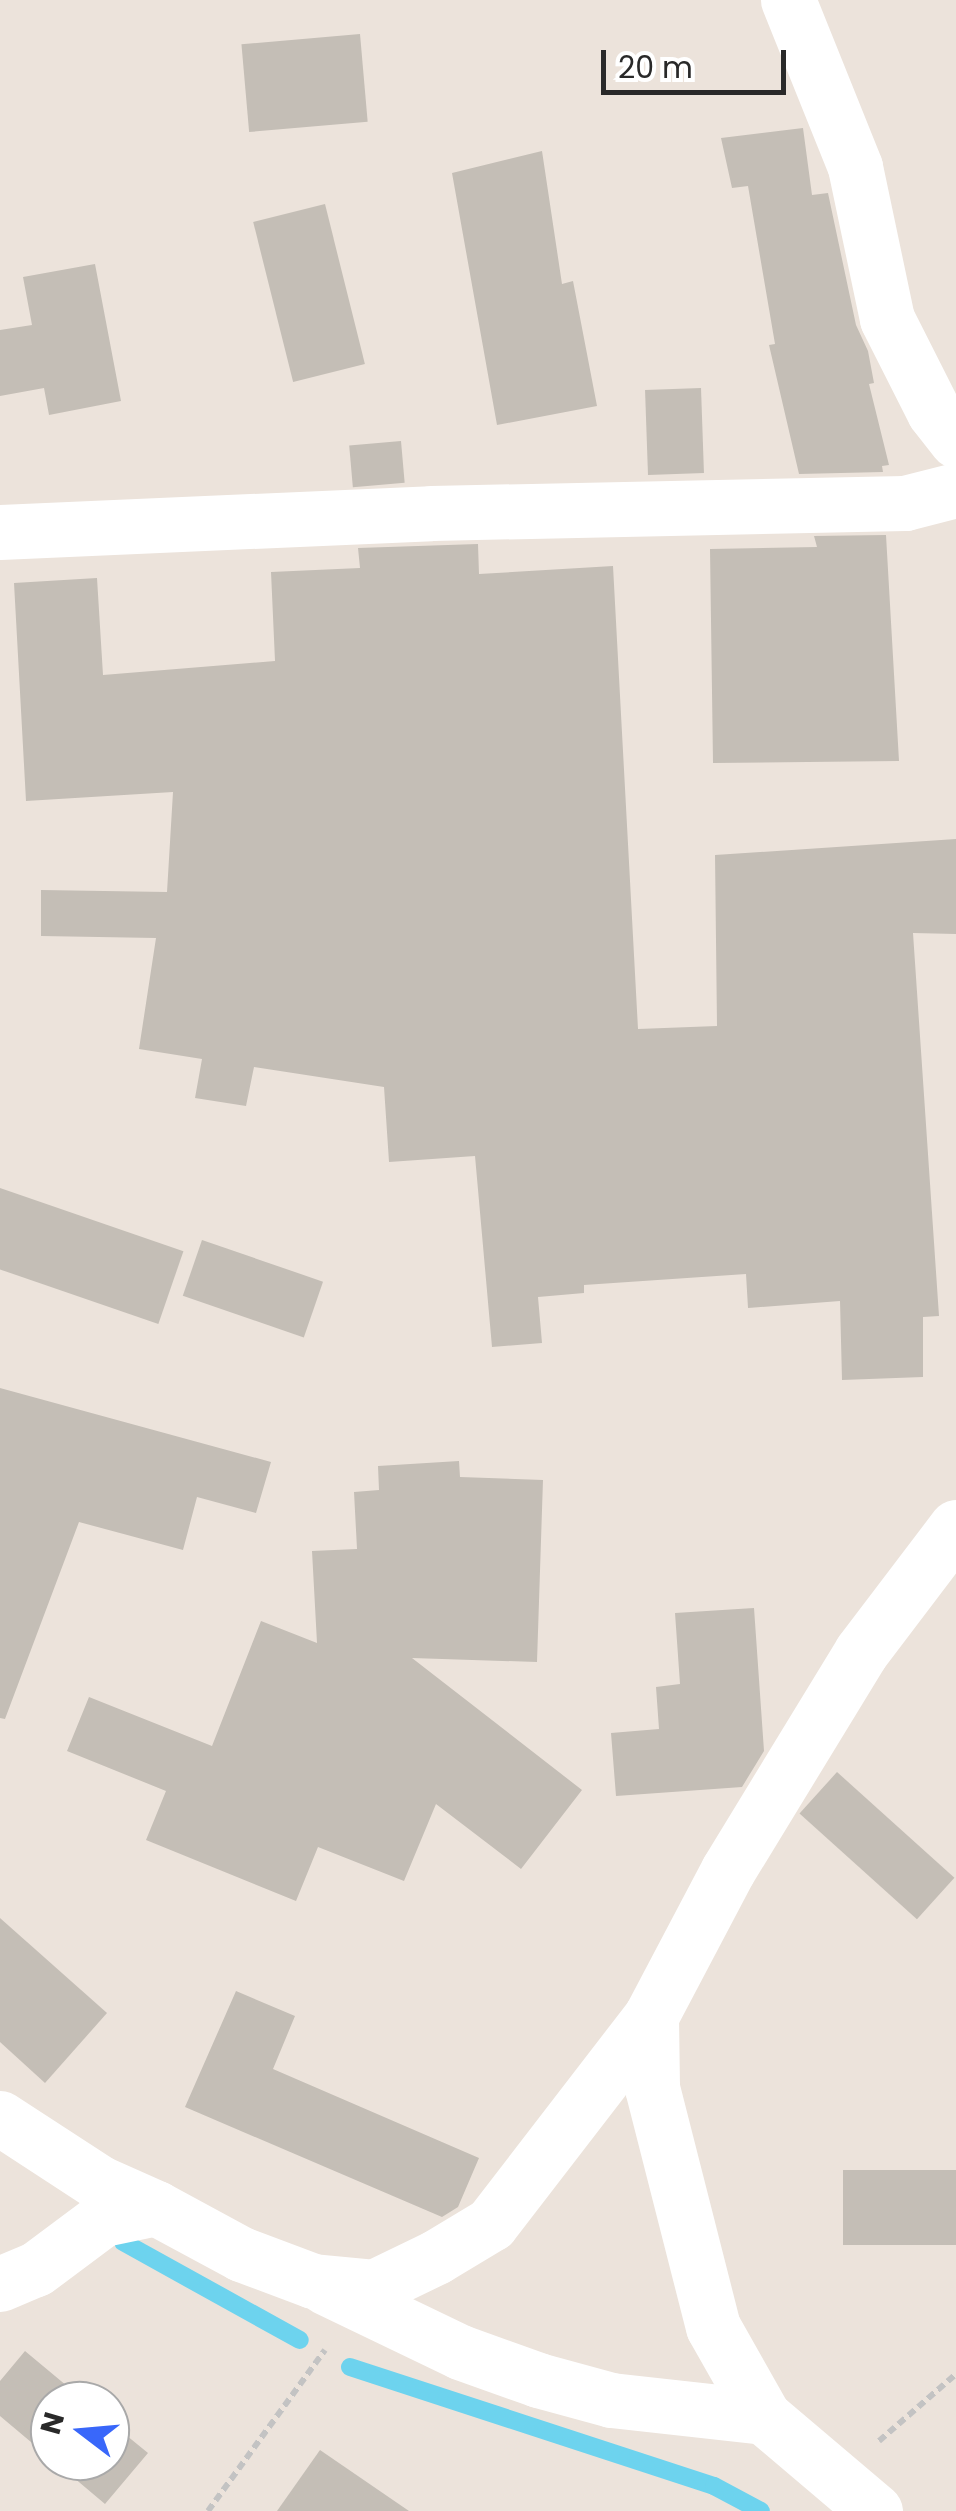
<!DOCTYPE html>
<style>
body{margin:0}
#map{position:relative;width:956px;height:2511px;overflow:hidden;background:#ece3db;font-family:Poppins,sans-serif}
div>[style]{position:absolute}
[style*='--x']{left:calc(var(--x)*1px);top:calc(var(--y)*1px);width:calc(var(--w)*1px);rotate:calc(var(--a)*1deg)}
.stream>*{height:18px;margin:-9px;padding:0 9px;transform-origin:9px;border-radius:9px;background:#6dd3ee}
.building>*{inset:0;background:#c4beb6;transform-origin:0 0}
.path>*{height:6px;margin-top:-3px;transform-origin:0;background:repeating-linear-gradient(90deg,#c3c3c3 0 8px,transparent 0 13px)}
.street>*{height:55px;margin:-27.5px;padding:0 27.5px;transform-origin:27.5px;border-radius:27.5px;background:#fff}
.secondary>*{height:55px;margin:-27.5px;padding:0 27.5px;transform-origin:27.5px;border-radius:27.5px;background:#fff}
span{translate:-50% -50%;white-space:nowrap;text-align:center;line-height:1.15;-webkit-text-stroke:9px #fff;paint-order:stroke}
.north{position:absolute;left:30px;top:2381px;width:100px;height:100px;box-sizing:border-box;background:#fff;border:2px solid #a9a9a9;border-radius:50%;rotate:286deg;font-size:28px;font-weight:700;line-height:40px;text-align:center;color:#292929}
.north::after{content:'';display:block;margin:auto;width:35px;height:45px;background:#3967fa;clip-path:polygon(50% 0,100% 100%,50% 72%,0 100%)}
.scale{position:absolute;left:601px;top:50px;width:185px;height:45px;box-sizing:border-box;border:5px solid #292929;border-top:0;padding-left:12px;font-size:30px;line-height:35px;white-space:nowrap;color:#292929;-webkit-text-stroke:8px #fff;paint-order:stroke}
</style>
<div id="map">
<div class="stream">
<div style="--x:123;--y:2242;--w:202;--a:29"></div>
<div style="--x:350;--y:2367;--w:383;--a:18.1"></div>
<div style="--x:714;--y:2486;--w:53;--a:28"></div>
</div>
<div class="building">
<div style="left:360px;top:34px;width:88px;height:119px;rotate:85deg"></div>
<div style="clip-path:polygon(803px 128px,812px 195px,828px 193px,856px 325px,868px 351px,874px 383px,869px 384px,889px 465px,882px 466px,883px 472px,799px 474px,769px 345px,775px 344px,748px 186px,732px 188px,721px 138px)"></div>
<div style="clip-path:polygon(542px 151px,562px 284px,573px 281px,597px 406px,497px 425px,452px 173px)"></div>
<div style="left:325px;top:204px;width:165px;height:74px;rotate:76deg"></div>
<div style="clip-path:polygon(95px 264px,121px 401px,49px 415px,44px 388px,0 396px,0 330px,32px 325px,23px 277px)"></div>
<div style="left:701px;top:388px;width:85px;height:56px;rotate:88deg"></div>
<div style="left:401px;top:441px;width:42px;height:52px;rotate:85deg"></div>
<div style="clip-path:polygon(886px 535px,899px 761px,713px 763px,710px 549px,817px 547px,814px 536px)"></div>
<div style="clip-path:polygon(478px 544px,479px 574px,613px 566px,638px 1029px,717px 1026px,715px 855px,956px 839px,956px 934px,913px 933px,939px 1316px,923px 1317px,923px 1377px,842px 1380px,840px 1301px,748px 1308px,746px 1274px,584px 1285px,584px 1293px,538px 1297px,542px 1343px,492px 1347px,475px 1156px,389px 1162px,384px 1087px,254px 1067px,246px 1106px,195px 1098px,202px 1059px,139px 1049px,156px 938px,41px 936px,41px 890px,167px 892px,173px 792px,26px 801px,14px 583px,97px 578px,103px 675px,275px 661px,271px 572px,360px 568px,358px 548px)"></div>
<div style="left:0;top:1188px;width:194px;height:77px;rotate:19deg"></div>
<div style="left:202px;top:1240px;width:128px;height:59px;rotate:19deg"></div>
<div style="clip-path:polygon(0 1388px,271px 1462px,256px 1513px,197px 1497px,183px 1550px,79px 1522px,5px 1719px,0 1718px)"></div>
<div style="clip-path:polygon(459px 1461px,460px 1477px,543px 1480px,537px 1662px,412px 1658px,582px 1790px,521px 1869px,436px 1804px,404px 1881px,318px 1847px,296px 1901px,146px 1840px,166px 1791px,67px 1751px,89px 1697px,212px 1746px,261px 1621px,317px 1643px,312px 1551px,357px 1549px,354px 1492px,379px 1490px,378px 1466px)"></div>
<div style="clip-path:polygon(754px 1608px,764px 1751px,742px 1787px,616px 1796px,611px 1733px,659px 1729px,656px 1687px,680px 1684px,675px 1613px)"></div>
<div style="left:837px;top:1772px;width:158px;height:56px;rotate:42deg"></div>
<div style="clip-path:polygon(0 1918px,107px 2013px,45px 2083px,0 2042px)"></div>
<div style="clip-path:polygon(236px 1991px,295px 2016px,273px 2069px,479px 2158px,458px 2207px,442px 2217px,185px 2107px)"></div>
<div style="left:956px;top:2170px;width:75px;height:113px;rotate:90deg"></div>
<div style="clip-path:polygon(25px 2351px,85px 2401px,50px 2401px,50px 2458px,0 2416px,0 2381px)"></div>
<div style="clip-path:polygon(110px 2422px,148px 2453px,105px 2504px,54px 2461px,110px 2461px)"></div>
<div style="clip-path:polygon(320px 2450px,409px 2511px,277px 2511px)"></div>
</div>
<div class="path">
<div style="--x:879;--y:2441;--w:102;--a:-41"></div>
<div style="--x:208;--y:2511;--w:199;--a:-54"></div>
</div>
<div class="street">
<div style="--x:0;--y:532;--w:431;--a:-2.5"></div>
<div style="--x:431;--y:513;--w:474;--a:-1.2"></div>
<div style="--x:905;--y:503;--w:53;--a:-14.3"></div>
<div style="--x:0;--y:2118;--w:117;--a:33.1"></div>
<div style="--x:98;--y:2182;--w:64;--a:24.1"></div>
</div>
<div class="secondary">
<div style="--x:788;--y:0;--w:180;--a:68.1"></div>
<div style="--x:855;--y:167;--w:155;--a:78.1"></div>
<div style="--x:887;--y:319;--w:104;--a:63.2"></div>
<div style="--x:934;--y:412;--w:36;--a:52"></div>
<div style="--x:0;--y:2284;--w:39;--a:-23"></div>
<div style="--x:36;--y:2269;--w:84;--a:-36.7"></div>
<div style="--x:103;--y:2219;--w:54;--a:-11.7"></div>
<div style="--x:156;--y:2208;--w:97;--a:28.4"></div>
<div style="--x:241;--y:2254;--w:77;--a:20.6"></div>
<div style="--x:313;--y:2281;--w:61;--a:5.6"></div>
<div style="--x:374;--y:2287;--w:69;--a:-25.8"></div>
<div style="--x:436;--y:2257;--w:64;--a:-31"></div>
<div style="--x:491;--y:2224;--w:262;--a:-52.4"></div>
<div style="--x:325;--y:2287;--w:150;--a:25.7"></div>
<div style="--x:460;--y:2352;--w:83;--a:19.7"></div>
<div style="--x:538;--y:2380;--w:76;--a:15.3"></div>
<div style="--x:611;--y:2400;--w:154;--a:6.3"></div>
<div style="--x:875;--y:2511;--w:145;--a:-139.7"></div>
<div style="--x:764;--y:2417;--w:103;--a:-119.5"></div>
<div style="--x:713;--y:2327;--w:247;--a:-104.3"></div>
<div style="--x:652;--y:2088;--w:72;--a:-90.8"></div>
<div style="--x:651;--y:2016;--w:165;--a:-62.2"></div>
<div style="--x:728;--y:1870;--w:255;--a:-58.6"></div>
<div style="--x:861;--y:1652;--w:157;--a:-52.8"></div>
</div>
<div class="north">N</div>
<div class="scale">20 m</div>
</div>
